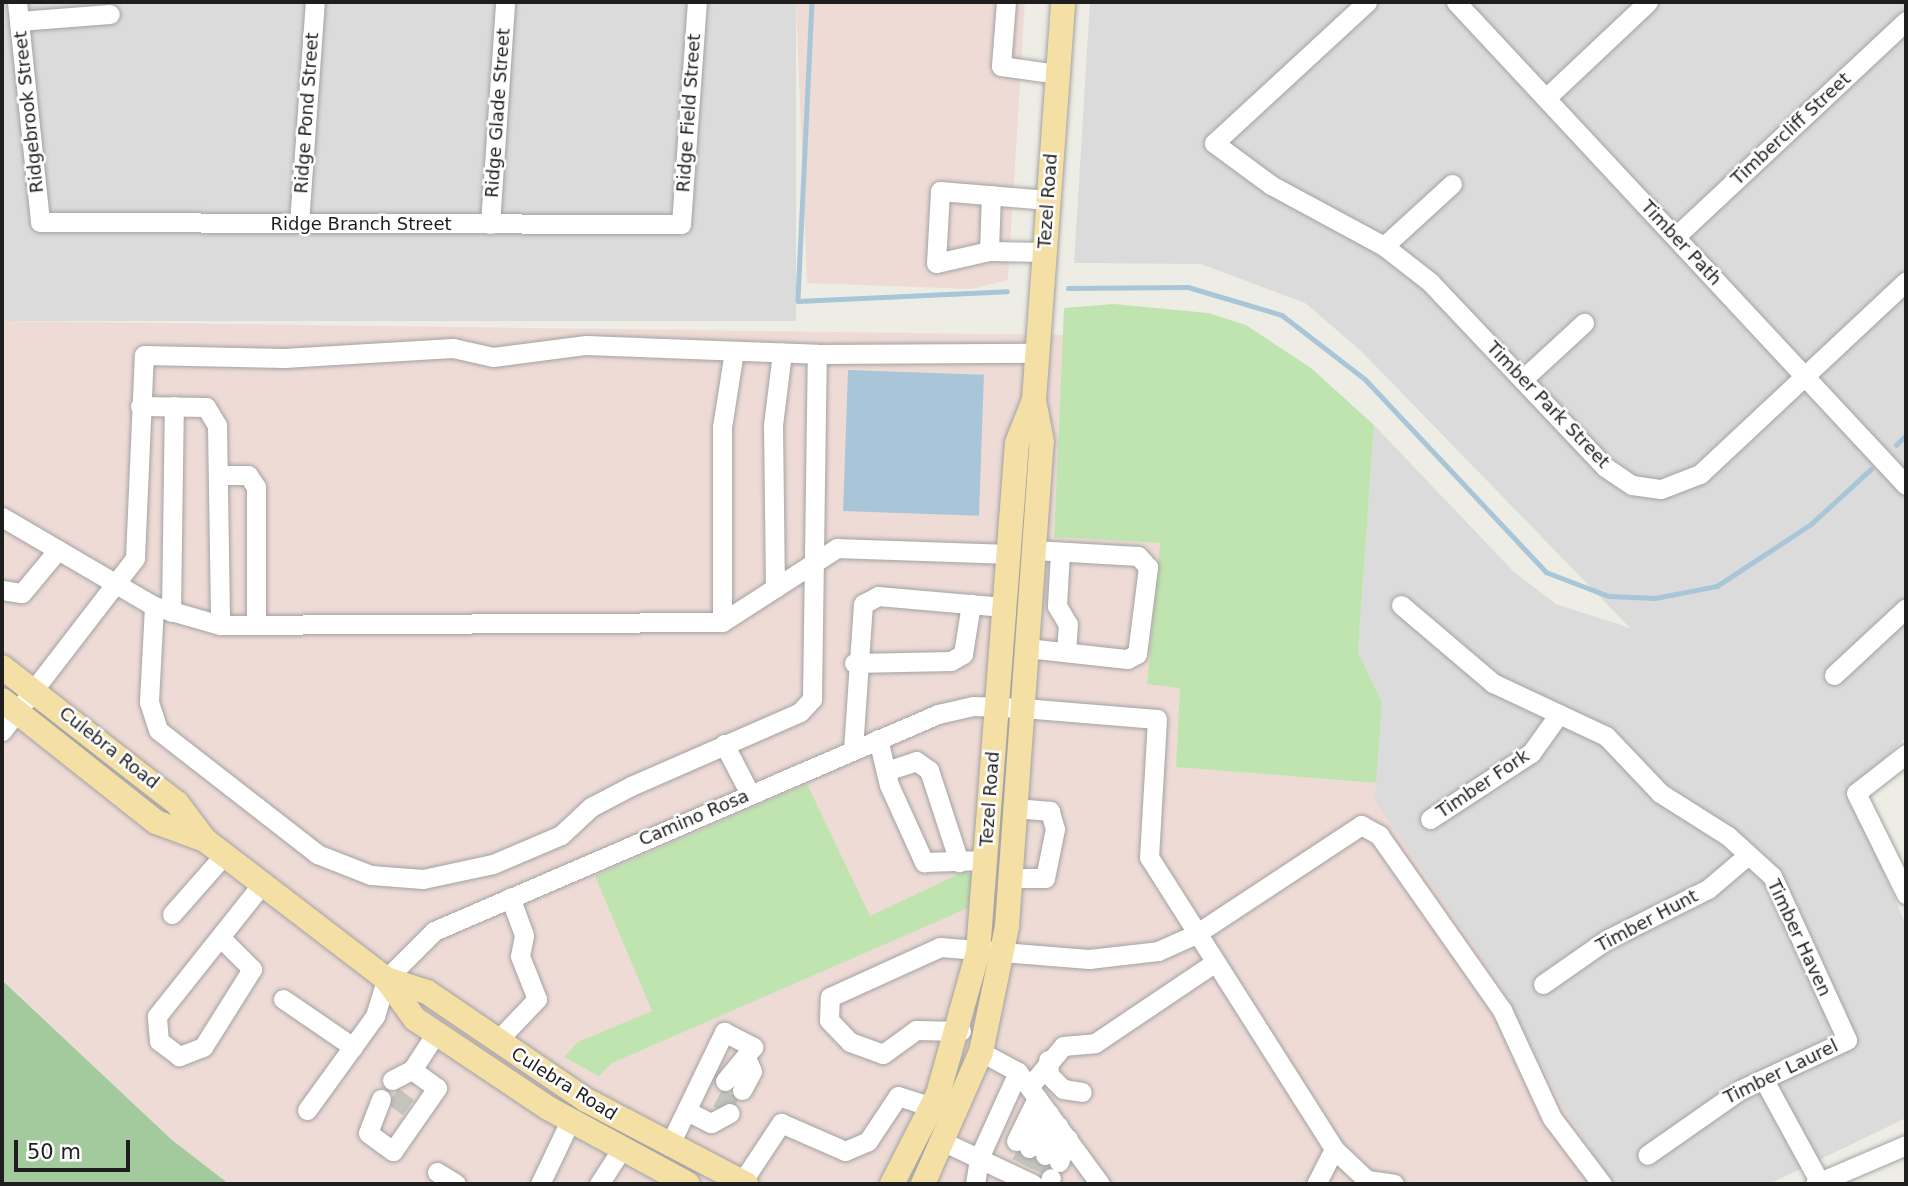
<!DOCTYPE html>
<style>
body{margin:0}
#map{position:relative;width:1908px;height:1186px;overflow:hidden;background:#eeede5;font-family:"DejaVu Sans",sans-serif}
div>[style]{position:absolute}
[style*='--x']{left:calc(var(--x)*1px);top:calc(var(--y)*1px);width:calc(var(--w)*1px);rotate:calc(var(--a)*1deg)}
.residential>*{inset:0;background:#dcdbdb;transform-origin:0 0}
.commercial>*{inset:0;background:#eedbd6}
.grass>*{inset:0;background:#c0e4af}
.forest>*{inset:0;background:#a3ca9d}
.water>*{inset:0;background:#a9c6d8;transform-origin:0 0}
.stream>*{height:4.5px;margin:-2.25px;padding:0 2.25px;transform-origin:2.25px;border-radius:2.25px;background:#a9c6d8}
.minor-tunnel>*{height:19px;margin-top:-9.5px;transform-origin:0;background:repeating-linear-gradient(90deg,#c4c4bd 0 19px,transparent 0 29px)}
.roads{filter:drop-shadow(0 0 2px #a2a2a2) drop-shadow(0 0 2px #a2a2a2)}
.minor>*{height:19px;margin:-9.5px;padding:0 9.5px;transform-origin:9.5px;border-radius:9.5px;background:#fff}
.major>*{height:24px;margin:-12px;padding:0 12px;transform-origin:12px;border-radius:12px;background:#f4dfa5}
span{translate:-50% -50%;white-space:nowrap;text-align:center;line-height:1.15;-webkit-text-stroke:5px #fff;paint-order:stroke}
.street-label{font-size:18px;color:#1e1e1e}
.frame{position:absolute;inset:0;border:4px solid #1e1e1e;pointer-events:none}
.scale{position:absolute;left:14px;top:1140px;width:116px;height:32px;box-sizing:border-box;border:4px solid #1e1e1e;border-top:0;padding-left:9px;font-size:21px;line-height:24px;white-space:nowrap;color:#1e1e1e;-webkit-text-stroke:5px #fff;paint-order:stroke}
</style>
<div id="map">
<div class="residential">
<div style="left:2px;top:2px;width:794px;height:319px"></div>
<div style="clip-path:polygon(1090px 2px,1906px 2px,1906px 737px,1850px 793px,1906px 925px,1906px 1118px,1769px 1184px,1613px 1184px,1562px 1106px,1499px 983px,1373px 799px,1382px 702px,1358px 652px,1374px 425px,1514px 572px,1556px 604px,1630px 628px,1361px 351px,1305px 303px,1201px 264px,1074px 263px)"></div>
</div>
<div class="commercial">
<div style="clip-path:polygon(796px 2px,1025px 2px,1008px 280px,971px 289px,807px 283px)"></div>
<div style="clip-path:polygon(2px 321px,1063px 335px,1054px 536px,1160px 543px,1147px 683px,1181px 688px,1176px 767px,1376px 783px,1374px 799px,1499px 983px,1562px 1106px,1613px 1184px,229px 1184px,172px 1140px,2px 979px)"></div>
</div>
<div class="grass">
<div style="clip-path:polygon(1114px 304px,1208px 313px,1246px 325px,1311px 368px,1374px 425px,1358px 652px,1382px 702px,1376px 783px,1176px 767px,1180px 688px,1147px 684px,1160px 543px,1054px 537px,1064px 308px)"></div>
<div style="clip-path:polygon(807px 784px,870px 916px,965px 871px,972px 876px,968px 908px,612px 1063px,599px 1076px,564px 1057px,578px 1042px,652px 1011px,595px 876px)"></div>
</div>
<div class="forest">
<div style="clip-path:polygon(2px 980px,172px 1140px,229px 1184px,2px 1184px)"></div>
</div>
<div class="water">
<div style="left:848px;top:370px;width:136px;height:141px;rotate:2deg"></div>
</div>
<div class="stream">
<div style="--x:812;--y:2;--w:299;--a:92.7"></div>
<div style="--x:798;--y:301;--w:209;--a:-2.7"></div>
<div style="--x:1068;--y:288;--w:120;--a:-0.5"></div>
<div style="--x:1188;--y:287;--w:98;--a:16.6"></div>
<div style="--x:1282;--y:315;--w:106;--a:37.7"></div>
<div style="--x:1366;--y:380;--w:263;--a:46.8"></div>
<div style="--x:1546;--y:572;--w:67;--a:20.9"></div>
<div style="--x:1609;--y:596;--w:46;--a:2.5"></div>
<div style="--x:1655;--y:598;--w:63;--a:-11"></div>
<div style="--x:1717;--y:586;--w:113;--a:-33.4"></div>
<div style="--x:1811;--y:524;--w:81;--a:-42.5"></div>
<div style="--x:1896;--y:445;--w:14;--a:-45"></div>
</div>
<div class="minor-tunnel">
<div style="--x:395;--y:1109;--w:21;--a:-53"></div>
<div style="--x:722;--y:1110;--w:27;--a:-63"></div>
<div style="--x:1021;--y:1163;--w:17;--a:-62"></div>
<div style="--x:1038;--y:1171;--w:17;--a:-66"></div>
</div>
<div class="roads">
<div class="minor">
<div style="--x:17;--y:2;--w:221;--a:84"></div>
<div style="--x:40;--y:222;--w:641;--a:0.18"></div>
<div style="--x:681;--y:224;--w:223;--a:-85.9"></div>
<div style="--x:1006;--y:2;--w:64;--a:94.5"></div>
<div style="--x:1001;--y:66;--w:58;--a:8"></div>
<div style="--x:1367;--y:2;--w:208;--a:137.3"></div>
<div style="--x:1214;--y:143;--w:71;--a:36.4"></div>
<div style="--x:1271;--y:185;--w:128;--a:28.4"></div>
<div style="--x:1384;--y:246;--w:58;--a:38"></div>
<div style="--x:1430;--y:282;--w:255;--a:46.6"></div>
<div style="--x:1605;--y:467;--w:32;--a:34"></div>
<div style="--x:1632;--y:485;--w:29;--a:8"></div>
<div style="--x:1661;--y:489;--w:42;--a:-21"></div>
<div style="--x:1700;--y:474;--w:282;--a:-43.1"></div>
<div style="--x:1456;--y:2;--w:660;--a:47.03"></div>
<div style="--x:19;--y:21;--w:91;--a:-4.4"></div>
<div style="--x:1546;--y:98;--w:140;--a:-43.3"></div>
<div style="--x:299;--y:223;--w:222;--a:-85.9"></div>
<div style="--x:490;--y:224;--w:223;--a:-86.1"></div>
<div style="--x:1675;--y:237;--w:316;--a:-43.1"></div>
<div style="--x:1384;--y:246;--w:92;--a:-42.4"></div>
<div style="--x:989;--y:251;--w:56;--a:-88"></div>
<div style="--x:1045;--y:252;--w:56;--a:-179"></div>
<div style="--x:989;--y:251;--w:54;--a:167.2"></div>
<div style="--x:936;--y:263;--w:72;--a:-86.8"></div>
<div style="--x:940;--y:191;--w:108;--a:4.8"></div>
<div style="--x:1523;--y:379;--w:83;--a:-42.6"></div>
<div style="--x:140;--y:406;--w:66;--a:0.9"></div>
<div style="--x:206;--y:407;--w:21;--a:59"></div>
<div style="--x:217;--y:425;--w:200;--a:89.1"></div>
<div style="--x:219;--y:475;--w:29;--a:0"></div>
<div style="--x:248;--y:475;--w:14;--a:56"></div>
<div style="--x:256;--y:487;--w:138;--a:90"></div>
<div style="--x:2;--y:517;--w:176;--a:30.4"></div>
<div style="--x:154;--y:606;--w:69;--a:16.1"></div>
<div style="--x:220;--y:625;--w:502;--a:-0.34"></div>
<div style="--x:722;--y:622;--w:137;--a:-32.8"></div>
<div style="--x:837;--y:548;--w:171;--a:2"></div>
<div style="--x:1060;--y:552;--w:54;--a:93.2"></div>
<div style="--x:1057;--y:606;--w:21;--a:59"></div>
<div style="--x:1068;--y:624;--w:28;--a:94"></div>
<div style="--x:775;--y:588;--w:163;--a:-90.7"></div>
<div style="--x:773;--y:425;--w:73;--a:-82.9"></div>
<div style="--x:2;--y:590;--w:20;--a:9"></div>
<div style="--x:22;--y:593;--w:55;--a:-50.2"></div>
<div style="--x:1401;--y:605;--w:121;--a:40.3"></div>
<div style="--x:1493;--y:683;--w:125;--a:25.1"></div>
<div style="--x:1606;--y:736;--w:79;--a:46.5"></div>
<div style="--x:1660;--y:793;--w:80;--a:32.3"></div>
<div style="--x:1728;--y:836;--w:59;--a:42.3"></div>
<div style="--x:1772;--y:876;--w:180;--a:65.4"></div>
<div style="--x:1847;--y:1040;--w:118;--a:155"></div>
<div style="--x:1740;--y:1090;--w:113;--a:145"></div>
<div style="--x:154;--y:606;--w:96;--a:93"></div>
<div style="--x:149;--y:702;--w:29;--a:72"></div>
<div style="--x:158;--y:730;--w:202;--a:37.9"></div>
<div style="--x:317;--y:854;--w:58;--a:21.3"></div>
<div style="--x:371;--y:875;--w:52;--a:4.4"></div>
<div style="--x:423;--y:879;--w:72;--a:-12.1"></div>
<div style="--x:493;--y:864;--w:74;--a:-23.1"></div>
<div style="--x:561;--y:835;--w:41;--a:-43"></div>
<div style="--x:591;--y:807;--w:45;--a:-27.7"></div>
<div style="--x:631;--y:786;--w:184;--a:-23.6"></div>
<div style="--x:800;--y:712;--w:18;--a:-47"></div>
<div style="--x:812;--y:699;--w:345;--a:-89.2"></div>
<div style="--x:171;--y:612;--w:206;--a:-89.2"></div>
<div style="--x:722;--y:622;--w:195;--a:-90"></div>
<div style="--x:722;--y:427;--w:77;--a:-81"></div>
<div style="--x:1027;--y:648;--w:101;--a:6.3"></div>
<div style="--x:1127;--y:659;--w:11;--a:-27"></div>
<div style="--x:1137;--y:654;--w:88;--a:-82.8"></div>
<div style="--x:1148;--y:567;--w:15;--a:-132"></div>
<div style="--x:1138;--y:556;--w:104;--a:-176.7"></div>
<div style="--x:854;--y:663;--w:97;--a:-1.2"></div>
<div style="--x:951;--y:661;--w:14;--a:-30"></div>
<div style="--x:963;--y:654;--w:51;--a:-80.9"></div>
<div style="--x:1834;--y:675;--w:98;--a:-42.9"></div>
<div style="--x:2;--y:731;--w:218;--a:-52.4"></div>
<div style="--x:135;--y:558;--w:203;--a:-87.5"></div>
<div style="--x:144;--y:355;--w:140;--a:1.2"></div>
<div style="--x:284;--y:358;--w:169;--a:-3.4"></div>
<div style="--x:453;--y:348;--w:41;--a:12.7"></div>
<div style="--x:493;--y:357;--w:94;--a:-7.4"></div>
<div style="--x:586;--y:345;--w:231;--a:2.2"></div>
<div style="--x:817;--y:354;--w:220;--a:-0.3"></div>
<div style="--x:878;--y:739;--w:47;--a:76.6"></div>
<div style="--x:889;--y:785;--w:85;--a:65.6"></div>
<div style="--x:924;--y:862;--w:62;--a:-1.8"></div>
<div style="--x:724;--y:744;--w:56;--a:62.5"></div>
<div style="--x:853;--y:750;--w:146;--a:-86.1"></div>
<div style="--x:863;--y:604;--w:17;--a:-28"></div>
<div style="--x:878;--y:596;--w:126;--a:5"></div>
<div style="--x:1906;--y:754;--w:63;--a:142"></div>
<div style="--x:1856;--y:793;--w:113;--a:63.7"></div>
<div style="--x:886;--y:771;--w:32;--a:-18"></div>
<div style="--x:916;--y:761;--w:16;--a:35"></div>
<div style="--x:929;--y:770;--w:97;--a:71.9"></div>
<div style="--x:1430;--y:819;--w:121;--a:-33.2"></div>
<div style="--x:1531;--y:753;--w:48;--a:-54.3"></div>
<div style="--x:1010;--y:878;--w:35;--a:0"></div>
<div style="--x:1045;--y:878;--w:50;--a:-78.5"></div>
<div style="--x:1055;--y:829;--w:19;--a:-106"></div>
<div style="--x:1050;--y:811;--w:35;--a:-175"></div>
<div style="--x:172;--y:914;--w:79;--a:-48.6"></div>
<div style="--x:221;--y:938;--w:44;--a:45"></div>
<div style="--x:252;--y:969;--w:92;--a:122.1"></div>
<div style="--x:203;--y:1047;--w:26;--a:159"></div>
<div style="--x:179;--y:1056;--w:25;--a:-143"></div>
<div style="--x:159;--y:1041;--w:25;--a:-95"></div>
<div style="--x:157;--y:1016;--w:169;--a:-51.5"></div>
<div style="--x:1543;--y:984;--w:77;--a:-34.9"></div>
<div style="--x:1606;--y:940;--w:114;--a:-26.6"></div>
<div style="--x:1708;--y:889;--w:52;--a:-40.4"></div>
<div style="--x:283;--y:999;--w:85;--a:34.4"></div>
<div style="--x:961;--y:1031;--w:45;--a:-178.7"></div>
<div style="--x:916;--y:1030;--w:41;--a:144"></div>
<div style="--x:883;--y:1054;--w:35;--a:-160"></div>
<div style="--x:850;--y:1042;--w:30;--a:-134"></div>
<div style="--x:829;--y:1020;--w:23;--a:-88"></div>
<div style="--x:830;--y:997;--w:121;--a:-24.4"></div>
<div style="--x:940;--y:947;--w:149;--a:4.6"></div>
<div style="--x:1089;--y:959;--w:69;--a:-6.6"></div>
<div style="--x:1158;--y:951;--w:42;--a:-24.1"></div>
<div style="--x:1196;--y:934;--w:198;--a:-33.4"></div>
<div style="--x:1361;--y:825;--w:21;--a:29"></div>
<div style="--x:1379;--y:835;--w:214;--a:54.9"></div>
<div style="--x:1502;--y:1010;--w:119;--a:65.2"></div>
<div style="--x:1552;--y:1118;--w:83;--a:52.9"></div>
<div style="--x:497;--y:1041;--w:58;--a:-46.4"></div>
<div style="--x:537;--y:999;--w:46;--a:-111.6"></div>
<div style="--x:520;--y:956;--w:21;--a:-79"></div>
<div style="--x:524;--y:935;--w:40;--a:-110.2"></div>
<div style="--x:981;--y:1052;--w:42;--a:28.4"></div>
<div style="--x:1018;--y:1072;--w:139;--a:53.8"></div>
<div style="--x:1048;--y:1060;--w:15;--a:86"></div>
<div style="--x:1049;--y:1075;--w:20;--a:45"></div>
<div style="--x:1063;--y:1089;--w:19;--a:9"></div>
<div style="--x:392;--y:1080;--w:22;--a:-27"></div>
<div style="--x:1764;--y:1080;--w:115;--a:61.4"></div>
<div style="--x:1029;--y:1087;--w:53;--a:-50.3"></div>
<div style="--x:1063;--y:1046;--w:32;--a:-5"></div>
<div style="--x:1095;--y:1043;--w:143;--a:-33.9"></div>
<div style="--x:742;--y:1090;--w:21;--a:-62"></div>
<div style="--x:752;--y:1071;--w:12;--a:-114"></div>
<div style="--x:381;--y:1099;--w:36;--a:111"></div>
<div style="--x:368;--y:1133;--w:31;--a:36"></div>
<div style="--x:393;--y:1151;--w:77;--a:-55.1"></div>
<div style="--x:437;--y:1088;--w:31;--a:-144"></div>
<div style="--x:412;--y:1070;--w:44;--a:-57"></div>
<div style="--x:307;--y:1110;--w:116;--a:-54.1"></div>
<div style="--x:375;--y:1016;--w:39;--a:-73"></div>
<div style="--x:386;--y:979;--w:68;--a:-45"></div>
<div style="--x:434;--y:931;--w:549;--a:-23.29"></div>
<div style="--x:938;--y:714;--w:36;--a:-13"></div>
<div style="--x:973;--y:706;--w:50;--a:2.3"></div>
<div style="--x:1023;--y:708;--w:134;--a:4.7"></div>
<div style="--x:1157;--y:719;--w:138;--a:93.3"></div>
<div style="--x:1149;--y:857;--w:346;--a:57.6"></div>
<div style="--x:1334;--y:1149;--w:39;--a:117"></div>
<div style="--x:687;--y:1111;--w:27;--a:27"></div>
<div style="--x:711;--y:1123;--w:21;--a:-28"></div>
<div style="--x:1016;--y:1141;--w:48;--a:-64"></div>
<div style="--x:944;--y:1142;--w:98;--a:25.3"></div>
<div style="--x:669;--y:1146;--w:127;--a:-64.2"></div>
<div style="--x:724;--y:1032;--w:33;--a:27"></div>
<div style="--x:753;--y:1047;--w:44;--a:129.5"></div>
<div style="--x:1029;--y:1148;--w:40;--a:-60.3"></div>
<div style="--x:1334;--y:1149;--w:45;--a:43.2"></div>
<div style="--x:1367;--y:1180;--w:27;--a:8"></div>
<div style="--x:1045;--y:1155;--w:32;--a:-66"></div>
<div style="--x:1059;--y:1162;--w:25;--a:-69"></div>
<div style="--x:437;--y:1172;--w:22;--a:32"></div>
<div style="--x:742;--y:1182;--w:71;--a:-56.5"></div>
<div style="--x:781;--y:1123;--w:70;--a:23.6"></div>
<div style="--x:845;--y:1151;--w:25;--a:-23"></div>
<div style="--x:868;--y:1141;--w:54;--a:-56.3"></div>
<div style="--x:898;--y:1096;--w:36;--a:18"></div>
<div style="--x:540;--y:1184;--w:70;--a:-64.5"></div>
<div style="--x:599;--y:1184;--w:40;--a:-57.1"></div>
<div style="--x:975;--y:1184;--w:26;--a:-81"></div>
<div style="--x:979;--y:1158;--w:94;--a:-65.6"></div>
<div style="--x:1049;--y:1184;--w:6;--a:-72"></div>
<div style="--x:1815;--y:1184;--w:99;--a:-23.2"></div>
</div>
<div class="major">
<div style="--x:2;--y:667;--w:222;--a:37.9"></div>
<div style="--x:177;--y:803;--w:46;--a:52.9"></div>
<div style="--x:205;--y:840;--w:228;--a:37.5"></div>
<div style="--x:386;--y:979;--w:49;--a:54.1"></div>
<div style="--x:415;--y:1019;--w:160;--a:33.8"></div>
<div style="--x:548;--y:1108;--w:159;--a:28.5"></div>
<div style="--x:2;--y:700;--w:196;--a:38.4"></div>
<div style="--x:156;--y:822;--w:52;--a:20.2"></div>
<div style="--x:386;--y:979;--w:43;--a:17.6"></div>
<div style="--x:427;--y:992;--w:192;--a:34.2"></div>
<div style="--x:586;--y:1100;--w:181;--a:27.7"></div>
<div style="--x:892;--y:1184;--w:101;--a:-62.9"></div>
<div style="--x:938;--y:1094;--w:148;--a:-74.3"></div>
<div style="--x:978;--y:952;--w:510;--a:-85.62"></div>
<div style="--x:1017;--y:443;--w:46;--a:-68.4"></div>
<div style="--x:923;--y:1184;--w:144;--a:-66.3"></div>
<div style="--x:981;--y:1052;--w:129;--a:-78.3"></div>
<div style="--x:1007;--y:926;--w:485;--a:-85.9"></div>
<div style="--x:1042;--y:442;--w:43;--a:-100.8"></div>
<div style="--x:1034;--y:400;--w:399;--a:-85.8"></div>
</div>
</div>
<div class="street-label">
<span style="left:29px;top:112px;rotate:-96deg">Ridgebrook Street</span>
<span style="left:307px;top:113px;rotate:-86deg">Ridge Pond Street</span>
<span style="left:498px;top:113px;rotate:-86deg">Ridge Glade Street</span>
<span style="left:689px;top:113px;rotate:-86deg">Ridge Field Street</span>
<span style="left:1791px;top:129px;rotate:-43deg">Timbercliff Street</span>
<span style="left:1048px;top:201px;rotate:-86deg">Tezel Road</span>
<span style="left:361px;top:224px">Ridge Branch Street</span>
<span style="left:1681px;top:243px;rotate:47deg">Timber Path</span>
<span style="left:1548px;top:405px;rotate:46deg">Timber Park Street</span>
<span style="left:109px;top:748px;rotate:38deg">Culebra Road</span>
<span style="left:1483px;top:784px;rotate:-34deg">Timber Fork</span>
<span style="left:990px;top:799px;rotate:-86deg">Tezel Road</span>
<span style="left:694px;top:818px;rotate:-23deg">Camino Rosa</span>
<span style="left:1647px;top:921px;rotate:-28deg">Timber Hunt</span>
<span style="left:1799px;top:938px;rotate:65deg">Timber Haven</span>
<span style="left:1781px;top:1072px;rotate:-26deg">Timber Laurel</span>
<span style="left:564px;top:1084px;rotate:32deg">Culebra Road</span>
</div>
<div class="frame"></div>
<div class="scale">50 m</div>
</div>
